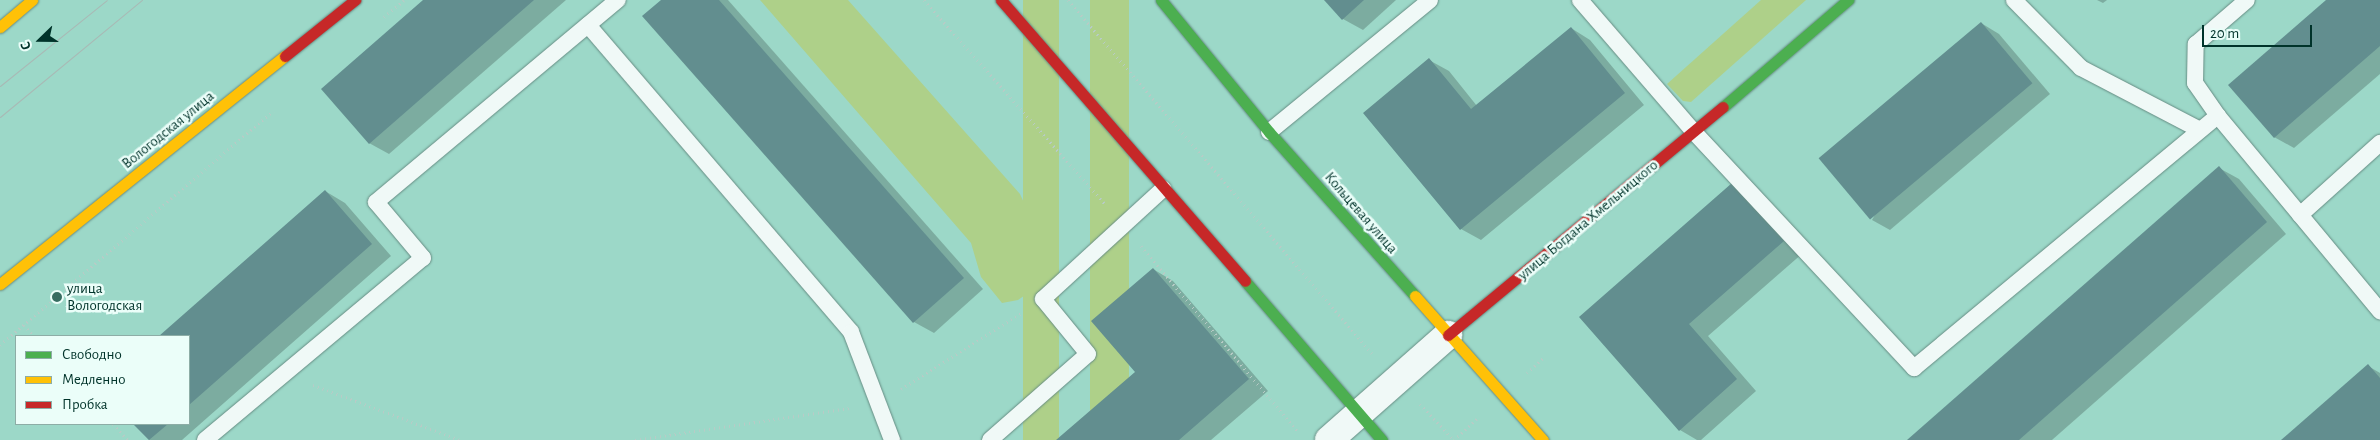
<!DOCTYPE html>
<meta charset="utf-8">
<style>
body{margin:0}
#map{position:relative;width:2380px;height:440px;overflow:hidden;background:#9cd8c8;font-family:"Alegreya Sans",sans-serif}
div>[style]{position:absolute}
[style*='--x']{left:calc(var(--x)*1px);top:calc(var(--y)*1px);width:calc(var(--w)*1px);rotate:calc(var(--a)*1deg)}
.green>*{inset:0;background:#aed089;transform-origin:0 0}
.shadow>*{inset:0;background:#0003}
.building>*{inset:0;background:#628e8f;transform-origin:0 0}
.path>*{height:3px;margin-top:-1.5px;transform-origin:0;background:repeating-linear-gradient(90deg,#b8cbc6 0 1px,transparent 0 5px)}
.roads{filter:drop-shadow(0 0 1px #668c83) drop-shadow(0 0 1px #668c83)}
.lane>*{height:16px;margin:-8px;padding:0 8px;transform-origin:8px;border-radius:8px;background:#f0f9f7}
.street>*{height:28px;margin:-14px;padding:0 14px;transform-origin:14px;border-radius:14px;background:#f0f9f7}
.fast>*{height:11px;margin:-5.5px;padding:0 5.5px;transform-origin:5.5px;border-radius:5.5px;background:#4caf50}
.slow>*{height:11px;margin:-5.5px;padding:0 5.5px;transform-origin:5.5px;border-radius:5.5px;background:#ffc107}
.jam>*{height:11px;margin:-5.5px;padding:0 5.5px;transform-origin:5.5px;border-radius:5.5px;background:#c62828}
.tram>*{height:1px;margin:-0.5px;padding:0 0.5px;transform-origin:0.5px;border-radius:0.5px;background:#a9b9b5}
.dots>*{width:14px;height:14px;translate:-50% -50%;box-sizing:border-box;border:2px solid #ebfef9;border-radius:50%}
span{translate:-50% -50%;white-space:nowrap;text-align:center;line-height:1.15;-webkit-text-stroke:5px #ebfef9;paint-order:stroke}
.street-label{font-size:15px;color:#00332a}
.poi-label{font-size:15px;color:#00332a}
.left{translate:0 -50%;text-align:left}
.legend{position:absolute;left:15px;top:335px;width:175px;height:90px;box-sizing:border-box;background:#ebfef9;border:1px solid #8dada6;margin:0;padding:6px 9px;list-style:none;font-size:15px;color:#00332a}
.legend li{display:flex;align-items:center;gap:10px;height:25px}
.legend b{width:25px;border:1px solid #8dada6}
.north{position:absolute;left:15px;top:15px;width:50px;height:50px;-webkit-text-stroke:4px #ebfef9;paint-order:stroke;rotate:248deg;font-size:14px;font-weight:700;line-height:20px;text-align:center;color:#00332a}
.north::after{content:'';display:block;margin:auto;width:18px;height:22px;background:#00332a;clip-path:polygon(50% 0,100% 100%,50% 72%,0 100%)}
.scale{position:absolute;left:2202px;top:25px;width:110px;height:22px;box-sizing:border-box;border:2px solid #00332a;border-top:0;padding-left:6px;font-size:15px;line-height:18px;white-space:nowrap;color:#00332a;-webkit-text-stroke:4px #ebfef9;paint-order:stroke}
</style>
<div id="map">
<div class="green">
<div style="clip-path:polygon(760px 0,848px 0,1020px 194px,1040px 238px,1041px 271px,1031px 291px,1018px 300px,1002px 303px,981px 277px,971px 243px)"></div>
<div style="left:1023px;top:0;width:36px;height:496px"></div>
<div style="left:1090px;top:0;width:39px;height:452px"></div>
<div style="clip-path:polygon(1761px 0,1806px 0,1691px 102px,1683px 101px,1667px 84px)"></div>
</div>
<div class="shadow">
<div style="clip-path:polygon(425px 0,566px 0,389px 154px,369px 143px)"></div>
<div style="clip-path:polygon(663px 0,728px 0,983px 289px,934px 333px,914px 322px)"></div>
<div style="clip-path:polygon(1326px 0,1396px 0,1363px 30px,1343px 19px)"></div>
<div style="clip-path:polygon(2097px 0,2107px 0,2103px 3px)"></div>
<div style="clip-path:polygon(2328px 0,2380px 0,2380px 74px,2294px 148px,2274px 137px)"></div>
<div style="clip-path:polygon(1981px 23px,1999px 34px,2050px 94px,1890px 230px,1872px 220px)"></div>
<div style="clip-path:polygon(1571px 28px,1590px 40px,1644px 105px,1481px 240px,1461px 229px,1429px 60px,1449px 71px,1477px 106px)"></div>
<div style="clip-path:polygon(2219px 168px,2239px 179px,2286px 234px,2052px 440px,1909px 440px)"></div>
<div style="clip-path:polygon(1732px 184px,1803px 253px,1708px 336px,1756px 391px,1701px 440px,1697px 440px,1680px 430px,1581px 317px)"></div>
<div style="clip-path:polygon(325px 191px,345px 203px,391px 256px,182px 440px,149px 440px,134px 424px,189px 424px,189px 336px,161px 336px)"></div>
<div style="clip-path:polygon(1153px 269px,1173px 281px,1268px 391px,1211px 440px,1058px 440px,1137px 372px)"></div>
<div style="clip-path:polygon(2368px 366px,2380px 373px,2380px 440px,2283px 440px)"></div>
</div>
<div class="building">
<div style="clip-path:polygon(423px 0,534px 0,369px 144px,321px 89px)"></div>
<div style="clip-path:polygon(661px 0,719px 0,964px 278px,913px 323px,642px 16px)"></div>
<div style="clip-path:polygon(1324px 0,1364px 0,1342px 20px)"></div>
<div style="clip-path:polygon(2326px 0,2380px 0,2380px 46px,2274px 138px,2228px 85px)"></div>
<div style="left:1981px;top:22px;width:80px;height:212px;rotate:50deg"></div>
<div style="clip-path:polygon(1571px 27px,1625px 93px,1460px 230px,1363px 113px,1429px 58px,1471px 109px)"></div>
<div style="clip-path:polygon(2219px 166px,2267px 222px,2019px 440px,1907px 440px)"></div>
<div style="clip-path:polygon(1732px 183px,1784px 241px,1689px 324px,1737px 379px,1679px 431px,1579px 317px)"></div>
<div style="clip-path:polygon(325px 190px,372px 244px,189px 405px,189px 336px,159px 336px)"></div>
<div style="clip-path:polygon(1153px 268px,1249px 379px,1179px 440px,1056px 440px,1135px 372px,1091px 321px)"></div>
<div style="clip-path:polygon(2368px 364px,2380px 378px,2380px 440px,2281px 440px)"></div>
<div style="clip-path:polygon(133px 424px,168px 424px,149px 440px)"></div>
</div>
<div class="path">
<div style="--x:924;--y:0;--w:274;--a:48.4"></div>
<div style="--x:1068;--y:0;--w:469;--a:49.3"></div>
<div style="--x:384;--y:17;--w:26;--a:-40"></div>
<div style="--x:1141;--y:246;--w:243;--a:49.8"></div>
<div style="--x:24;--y:325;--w:15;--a:48"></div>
<div style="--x:0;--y:345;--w:360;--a:-40.6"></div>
<div style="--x:1527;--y:373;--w:22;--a:-43"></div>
<div style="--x:313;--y:385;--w:157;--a:20.5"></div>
<div style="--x:901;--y:389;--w:142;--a:-32.3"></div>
<div style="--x:1420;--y:404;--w:50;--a:46.6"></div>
<div style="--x:113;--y:424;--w:22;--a:47"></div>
<div style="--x:635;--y:440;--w:217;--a:-8.5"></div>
<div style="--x:1454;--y:440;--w:33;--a:-43"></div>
</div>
<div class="roads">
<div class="lane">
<div style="--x:1580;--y:0;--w:174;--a:49.2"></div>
<div style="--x:1694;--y:132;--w:323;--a:47"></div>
<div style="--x:1914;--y:368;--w:395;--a:-39.7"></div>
<div style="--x:2218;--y:116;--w:254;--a:50.3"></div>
<div style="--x:2014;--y:0;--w:95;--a:45.4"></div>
<div style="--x:2081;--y:68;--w:134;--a:27.5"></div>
<div style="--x:588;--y:25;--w:404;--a:49.4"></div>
<div style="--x:851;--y:332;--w:116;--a:69.2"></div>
<div style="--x:2218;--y:116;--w:40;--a:-124.9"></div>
<div style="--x:2195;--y:83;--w:39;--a:-89"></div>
<div style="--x:2196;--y:44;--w:67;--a:-40.8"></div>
<div style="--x:1269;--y:132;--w:208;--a:-39.3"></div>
<div style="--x:2300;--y:215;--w:108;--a:-42"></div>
<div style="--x:205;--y:440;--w:284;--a:-39.9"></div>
<div style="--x:423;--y:258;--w:73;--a:-130"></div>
<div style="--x:376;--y:202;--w:315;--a:-39.9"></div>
<div style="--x:990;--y:440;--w:130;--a:-41.3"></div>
<div style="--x:1088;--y:354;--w:71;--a:-129.3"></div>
<div style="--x:1043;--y:299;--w:163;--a:-42.5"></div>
</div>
<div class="street">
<div style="--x:1329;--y:440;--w:159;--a:-41.4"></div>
</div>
<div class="fast">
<div style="--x:1161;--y:0;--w:171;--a:50.7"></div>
<div style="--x:1269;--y:132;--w:220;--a:48.3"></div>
<div style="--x:1723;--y:107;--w:165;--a:-40.6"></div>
<div style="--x:1245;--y:281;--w:210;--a:49.3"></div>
</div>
<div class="slow">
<div style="--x:0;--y:27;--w:42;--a:-40.2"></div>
<div style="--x:0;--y:284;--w:365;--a:-38.7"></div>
<div style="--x:1415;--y:296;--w:193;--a:48.4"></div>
</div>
<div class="jam">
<div style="--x:1001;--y:0;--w:372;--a:49"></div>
<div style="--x:285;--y:56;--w:90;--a:-38.7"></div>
<div style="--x:1448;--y:335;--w:357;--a:-39.7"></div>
</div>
</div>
<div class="tram">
<div style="--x:0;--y:86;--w:137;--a:-38.8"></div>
<div style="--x:0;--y:117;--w:184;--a:-39.5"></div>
</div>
<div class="dots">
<div style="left:57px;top:297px;background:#376d61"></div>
</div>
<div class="street-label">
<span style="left:168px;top:130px;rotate:-39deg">Вологодская улица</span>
<span style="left:1361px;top:213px;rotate:49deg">Кольцевая улица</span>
<span style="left:1588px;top:220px;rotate:-40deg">улица Богдана Хмельницкого</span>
</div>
<div class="poi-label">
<span class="left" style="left:67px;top:297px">улица<br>Вологодская</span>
</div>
<ul class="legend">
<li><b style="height:6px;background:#4caf50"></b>Свободно</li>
<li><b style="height:6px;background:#ffc107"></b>Медленно</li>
<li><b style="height:6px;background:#c62828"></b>Пробка</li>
</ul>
<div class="north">С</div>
<div class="scale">20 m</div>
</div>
